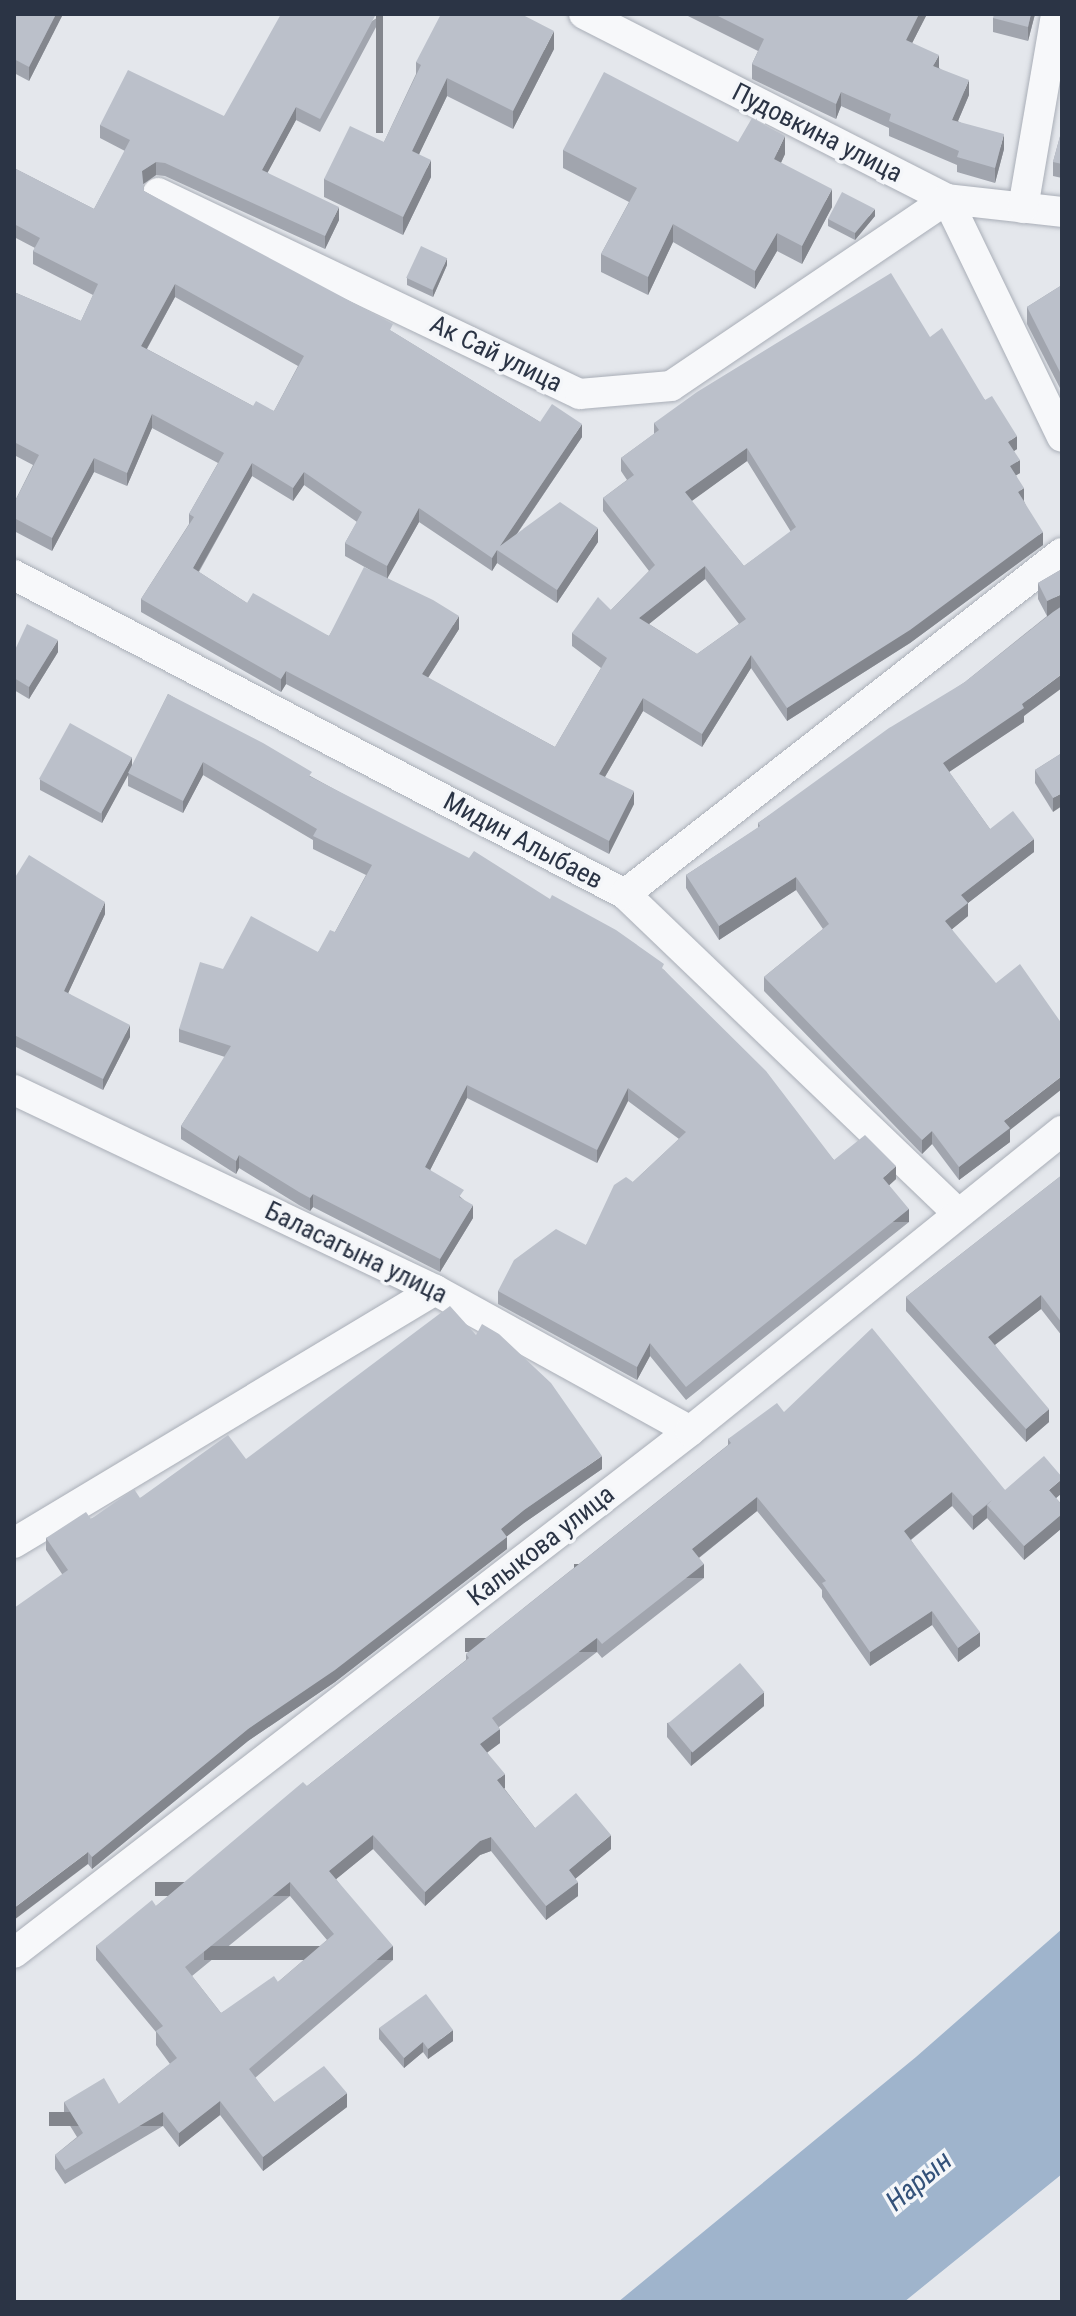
<!DOCTYPE html>
<meta charset="utf-8">
<style>
body{margin:0}
#map{position:relative;width:1076px;height:2316px;overflow:hidden;background:#e4e7ec;font-family:"Roboto Condensed",sans-serif}
div>[style]{position:absolute}
[style*='--x']{left:calc(var(--x)*1px);top:calc(var(--y)*1px);width:calc(var(--w)*1px);rotate:calc(var(--a)*1deg)}
.water>*{inset:0;background:#9fb4cc}
.roads{filter:drop-shadow(0 0 2px #a9aeb7) drop-shadow(0 0 2px #a9aeb7)}
.minor>*{height:30px;margin:-15px;padding:0 15px;transform-origin:15px;border-radius:15px;background:#f7f8fa}
.wall>*{inset:0;background:#a1a5ae}
.shaded-wall>*{inset:0;background:#83868d;transform-origin:0 0}
.building>*{inset:0;background:#bbc0ca;transform-origin:0 0}
span{translate:-50% -50%;white-space:nowrap;text-align:center;line-height:1.15;-webkit-text-stroke:7px #f4f6f9;paint-order:stroke}
.street-label{font-size:26px;color:#2b3445}
.water-label{font-size:28px;color:#34527a;font-style:italic}
.frame{position:absolute;inset:0;border:16px solid #2b3445;pointer-events:none}
</style>
<div id="map">
<div class="water">
<div style="clip-path:polygon(1062px 1929px,1062px 2174px,904px 2302px,618px 2302px,916px 2057px)"></div>
</div>
<div class="roads">
<div class="minor">
<div style="--x:584;--y:14;--w:407;--a:27"></div>
<div style="--x:947;--y:199;--w:116;--a:6.4"></div>
<div style="--x:158;--y:193;--w:467;--a:25.5"></div>
<div style="--x:580;--y:394;--w:91;--a:-5"></div>
<div style="--x:671;--y:386;--w:333;--a:-34.1"></div>
<div style="--x:947;--y:199;--w:264;--a:64.2"></div>
<div style="--x:1023;--y:208;--w:197;--a:-80.3"></div>
<div style="--x:14;--y:575;--w:689;--a:27.57"></div>
<div style="--x:625;--y:894;--w:460;--a:43.8"></div>
<div style="--x:625;--y:894;--w:554;--a:-37.97"></div>
<div style="--x:14;--y:1090;--w:466;--a:25.4"></div>
<div style="--x:435;--y:1290;--w:291;--a:28.9"></div>
<div style="--x:14;--y:1543;--w:491;--a:-31"></div>
<div style="--x:14;--y:1953;--w:854;--a:-37.67"></div>
<div style="--x:690;--y:1431;--w:478;--a:-38.9"></div>
</div>
</div>
<div class="wall">
<div style="clip-path:polygon(14px 14px,63px 14px,29px 81px,14px 73px)"></div>
<div style="clip-path:polygon(evenodd,383px 14px,320px 132px,296px 120px,267px 173px,339px 220px,325px 249px,165px 176px,156px 175px,143px 184px,144px 191px,393px 332px,540px 422px,582px 437px,517px 534px,598px 542px,557px 603px,497px 563px,492px 571px,419px 522px,387px 578px,459px 629px,428px 678px,555px 747px,601px 668px,572px 646px,572px 633px,611px 610px,649px 571px,603px 511px,603px 498px,627px 480px,621px 471px,621px 458px,654px 434px,654px 423px,930px 337px,985px 400px,1017px 449px,1014px 451px,1020px 473px,1016px 475px,1024px 501px,1043px 545px,910px 643px,787px 721px,751px 668px,702px 747px,643px 711px,605px 777px,634px 804px,609px 854px,286px 684px,281px 692px,141px 612px,141px 599px,189px 524px,189px 514px,218px 463px,152px 428px,127px 486px,94px 472px,52px 551px,14px 531px,14px 503px,33px 465px,14px 455px,14px 292px,81px 321px,93px 295px,33px 264px,33px 251px,35px 248px,14px 237px,14px 168px,94px 209px,125px 151px,100px 138px,100px 125px,224px 116px,383px 14px,175px 297px,298px 366px,274px 411px,253px 406px,147px 349px,175px 297px,383px 14px,747px 461px,791px 532px,744px 566px,691px 501px,747px 461px,383px 14px,252px 476px,293px 501px,304px 485px,357px 522px,345px 543px,345px 556px,370px 570px,329px 636px,247px 603px,199px 572px,252px 476px,383px 14px,705px 579px,739px 624px,697px 654px,649px 624px,705px 579px)"></div>
<div style="clip-path:polygon(684px 14px,927px 14px,912px 43px,969px 95px,958px 121px,1004px 149px,995px 183px,957px 172px,957px 165px,889px 136px,889px 128px,841px 106px,836px 119px,752px 79px,752px 64px,758px 51px)"></div>
<div style="clip-path:polygon(1035px 14px,1028px 41px,993px 32px,993px 18px)"></div>
<div style="clip-path:polygon(554px 49px,513px 129px,447px 96px,419px 154px,431px 177px,403px 235px,324px 197px,324px 179px,384px 142px,416px 74px,416px 62px)"></div>
<div style="clip-path:polygon(1062px 129px,1062px 178px,1053px 176px,1053px 162px)"></div>
<div style="clip-path:polygon(738px 142px,785px 154px,781px 163px,832px 207px,802px 264px,777px 251px,755px 289px,673px 242px,648px 295px,601px 272px,601px 254px,629px 202px,563px 168px,563px 150px)"></div>
<div style="clip-path:polygon(875px 216px,855px 240px,828px 226px,828px 219px)"></div>
<div style="clip-path:polygon(447px 265px,433px 297px,407px 285px,407px 278px)"></div>
<div style="clip-path:polygon(1062px 285px,1062px 392px,1027px 324px,1027px 307px)"></div>
<div style="clip-path:polygon(1062px 569px,1024px 716px,1024px 722px,949px 772px,990px 829px,1034px 852px,968px 903px,968px 916px,952px 929px,1010px 1130px,1010px 1142px,959px 1180px,932px 1144px,922px 1154px,764px 991px,764px 977px,823px 929px,796px 890px,719px 940px,686px 888px,686px 875px,758px 828px,758px 823px,965px 682px,1047px 616px,1038px 599px,1038px 583px)"></div>
<div style="clip-path:polygon(14px 652px,58px 652px,29px 699px,14px 690px)"></div>
<div style="clip-path:polygon(168px 694px,312px 777px,664px 970px,834px 1160px,896px 1179px,889px 1185px,909px 1222px,686px 1400px,650px 1356px,637px 1380px,498px 1304px,498px 1291px,586px 1245px,633px 1182px,679px 1139px,628px 1101px,597px 1163px,467px 1098px,430px 1170px,464px 1200px,473px 1218px,440px 1272px,313px 1207px,310px 1211px,299px 1205px,239px 1168px,236px 1174px,181px 1139px,181px 1126px,225px 1057px,179px 1042px,179px 1029px,223px 969px,318px 952px,335px 932px,366px 875px,313px 849px,313px 840px,203px 775px,183px 813px,128px 786px,128px 774px,102px 823px,40px 790px,40px 779px,132px 767px)"></div>
<div style="clip-path:polygon(1062px 753px,1053px 812px,1035px 783px,1035px 770px)"></div>
<div style="clip-path:polygon(14px 879px,105px 914px,68px 993px,130px 1037px,103px 1090px,14px 1046px)"></div>
<div style="clip-path:polygon(1062px 1175px,1062px 1336px,1041px 1309px,995px 1345px,1049px 1422px,1026px 1442px,906px 1311px,906px 1297px)"></div>
<div style="clip-path:polygon(evenodd,784px 1412px,1005px 1490px,1062px 1493px,1056px 1498px,1062px 1505px,1062px 1528px,1024px 1560px,987px 1518px,973px 1530px,952px 1506px,911px 1540px,980px 1646px,958px 1662px,932px 1625px,870px 1666px,822px 1597px,822px 1590px,757px 1511px,699px 1558px,704px 1578px,602px 1658px,597px 1652px,499px 1727px,500px 1743px,487px 1752px,505px 1788px,504px 1788px,535px 1828px,611px 1849px,575px 1879px,578px 1896px,546px 1920px,491px 1851px,480px 1855px,425px 1906px,373px 1849px,336px 1879px,393px 1960px,255px 2078px,274px 2102px,347px 2107px,263px 2171px,220px 2115px,179px 2147px,163px 2126px,65px 2184px,55px 2169px,55px 2155px,77px 2137px,64px 2116px,64px 2102px,119px 2104px,170px 2064px,156px 2045px,156px 2032px,96px 1960px,96px 1946px,156px 1906px,466px 1660px,466px 1654px,728px 1445px,728px 1439px,784px 1412px,290px 1896px,327px 1940px,278px 1982px,221px 2013px,192px 1976px,290px 1896px)"></div>
<div style="clip-path:polygon(246px 1459px,602px 1469px,524px 1523px,507px 1536px,507px 1549px,335px 1682px,248px 1741px,92px 1869px,88px 1864px,62px 1574px,46px 1550px,46px 1538px,140px 1498px)"></div>
<div style="clip-path:polygon(764px 1706px,691px 1766px,667px 1737px,667px 1723px)"></div>
<div style="clip-path:polygon(379px 2028px,453px 2041px,428px 2059px,423px 2052px,404px 2068px,379px 2039px)"></div>
</div>
<div class="shaded-wall">
<div style="clip-path:polygon(56px 14px,63px 14px,29px 81px,29px 67px)"></div>
<div style="left:376px;top:14px;width:7px;height:119px"></div>
<div style="clip-path:polygon(919px 14px,927px 14px,906px 55px,906px 40px)"></div>
<div style="clip-path:polygon(1031px 14px,1035px 14px,1028px 41px,1028px 27px)"></div>
<div style="clip-path:polygon(554px 31px,554px 49px,513px 129px,513px 111px)"></div>
<div style="clip-path:polygon(939px 55px,939px 70px,933px 66px)"></div>
<div style="clip-path:polygon(447px 78px,447px 96px,412px 169px,412px 151px)"></div>
<div style="clip-path:polygon(969px 80px,969px 95px,952px 135px,952px 120px)"></div>
<div style="clip-path:polygon(841px 92px,841px 106px,836px 119px,836px 104px)"></div>
<div style="clip-path:polygon(296px 107px,296px 120px,262px 183px,262px 170px)"></div>
<div style="clip-path:polygon(1004px 134px,1004px 149px,995px 183px,995px 168px)"></div>
<div style="clip-path:polygon(785px 136px,785px 154px,774px 177px,774px 159px)"></div>
<div style="clip-path:polygon(431px 160px,431px 177px,403px 235px,403px 217px)"></div>
<div style="clip-path:polygon(156px 162px,156px 175px,142px 185px,142px 171px)"></div>
<div style="clip-path:polygon(832px 189px,832px 207px,802px 264px,802px 246px)"></div>
<div style="clip-path:polygon(339px 207px,339px 220px,325px 249px,325px 236px)"></div>
<div style="clip-path:polygon(875px 209px,875px 216px,855px 240px,855px 233px)"></div>
<div style="clip-path:polygon(673px 224px,673px 242px,648px 295px,648px 277px)"></div>
<div style="clip-path:polygon(777px 233px,777px 251px,755px 289px,755px 271px)"></div>
<div style="clip-path:polygon(447px 258px,447px 265px,433px 297px,433px 290px)"></div>
<div style="clip-path:polygon(175px 284px,175px 297px,141px 359px,141px 346px)"></div>
<div style="clip-path:polygon(152px 414px,152px 428px,127px 486px,127px 473px)"></div>
<div style="clip-path:polygon(582px 424px,582px 437px,503px 554px,500px 546px)"></div>
<div style="clip-path:polygon(1017px 436px,1017px 449px,1008px 455px,1008px 442px)"></div>
<div style="clip-path:polygon(747px 448px,747px 461px,685px 506px,685px 492px)"></div>
<div style="clip-path:polygon(94px 458px,94px 472px,52px 551px,52px 538px)"></div>
<div style="clip-path:polygon(1020px 460px,1020px 473px,1010px 479px,1010px 466px)"></div>
<div style="clip-path:polygon(252px 463px,252px 476px,193px 581px,193px 568px)"></div>
<div style="clip-path:polygon(304px 472px,304px 485px,293px 501px,293px 488px)"></div>
<div style="clip-path:polygon(1024px 488px,1024px 501px,1018px 492px)"></div>
<div style="clip-path:polygon(419px 508px,419px 522px,387px 579px,387px 566px)"></div>
<div style="clip-path:polygon(598px 528px,598px 542px,557px 603px,557px 590px)"></div>
<div style="clip-path:polygon(1043px 532px,1043px 545px,910px 643px,787px 721px,787px 708px)"></div>
<div style="clip-path:polygon(497px 550px,497px 563px,492px 571px,492px 558px)"></div>
<div style="clip-path:polygon(705px 566px,705px 579px,639px 632px,639px 618px)"></div>
<div style="clip-path:polygon(1062px 594px,1062px 611px,1047px 617px,1047px 601px)"></div>
<div style="clip-path:polygon(459px 616px,459px 629px,422px 687px,422px 674px)"></div>
<div style="clip-path:polygon(58px 640px,58px 652px,29px 699px,29px 687px)"></div>
<div style="clip-path:polygon(751px 655px,751px 668px,702px 747px,702px 734px)"></div>
<div style="clip-path:polygon(286px 671px,286px 684px,281px 692px,281px 679px)"></div>
<div style="clip-path:polygon(1062px 674px,1062px 688px,1024px 716px,1024px 722px,943px 776px,943px 763px)"></div>
<div style="clip-path:polygon(643px 698px,643px 711px,599px 787px,599px 774px)"></div>
<div style="clip-path:polygon(132px 757px,132px 768px,102px 823px,102px 811px)"></div>
<div style="clip-path:polygon(203px 762px,203px 775px,183px 813px,183px 801px)"></div>
<div style="clip-path:polygon(634px 791px,634px 804px,609px 854px,609px 841px)"></div>
<div style="clip-path:polygon(1062px 793px,1062px 806px,1053px 812px,1053px 798px)"></div>
<div style="clip-path:polygon(1034px 839px,1034px 852px,968px 903px,968px 916px,945px 935px,945px 921px,961px 895px)"></div>
<div style="clip-path:polygon(796px 877px,796px 890px,719px 940px,719px 926px)"></div>
<div style="clip-path:polygon(105px 902px,105px 914px,64px 1002px,64px 991px)"></div>
<div style="clip-path:polygon(130px 1025px,130px 1037px,103px 1090px,103px 1079px)"></div>
<div style="clip-path:polygon(1062px 1076px,1062px 1089px,1010px 1130px,1010px 1142px,959px 1180px,959px 1167px,1004px 1121px)"></div>
<div style="clip-path:polygon(467px 1085px,467px 1098px,425px 1180px,425px 1167px)"></div>
<div style="clip-path:polygon(628px 1088px,628px 1101px,597px 1163px,597px 1150px)"></div>
<div style="clip-path:polygon(932px 1131px,932px 1144px,922px 1154px,922px 1140px)"></div>
<div style="clip-path:polygon(239px 1155px,239px 1168px,236px 1174px,236px 1161px)"></div>
<div style="clip-path:polygon(896px 1166px,896px 1179px,883px 1191px,883px 1178px)"></div>
<div style="clip-path:polygon(313px 1194px,313px 1207px,310px 1211px,310px 1198px)"></div>
<div style="clip-path:polygon(473px 1205px,473px 1218px,440px 1272px,440px 1259px)"></div>
<div style="left:909px;top:1209px;width:13px;height:285px;rotate:90deg"></div>
<div style="clip-path:polygon(1041px 1295px,1041px 1309px,988px 1350px,988px 1337px)"></div>
<div style="clip-path:polygon(650px 1343px,650px 1356px,637px 1380px,637px 1367px)"></div>
<div style="clip-path:polygon(1049px 1409px,1049px 1422px,1026px 1442px,1026px 1429px)"></div>
<div style="clip-path:polygon(602px 1456px,602px 1469px,524px 1523px,501px 1541px,501px 1529px,524px 1510px)"></div>
<div style="clip-path:polygon(1062px 1479px,1062px 1493px,1049px 1504px,1049px 1490px)"></div>
<div style="clip-path:polygon(952px 1492px,952px 1506px,904px 1545px,904px 1531px)"></div>
<div style="clip-path:polygon(757px 1497px,757px 1511px,692px 1563px,692px 1549px)"></div>
<div style="clip-path:polygon(987px 1505px,987px 1518px,973px 1530px,973px 1516px)"></div>
<div style="clip-path:polygon(1062px 1514px,1062px 1528px,1024px 1560px,1024px 1546px)"></div>
<div style="clip-path:polygon(507px 1537px,507px 1549px,335px 1682px,248px 1741px,92px 1869px,92px 1857px,248px 1729px)"></div>
<div style="left:704px;top:1564px;width:14px;height:130px;rotate:90deg"></div>
<div style="clip-path:polygon(932px 1611px,932px 1625px,870px 1666px,870px 1652px)"></div>
<div style="clip-path:polygon(980px 1632px,980px 1646px,958px 1662px,958px 1648px)"></div>
<div style="left:597px;top:1638px;width:14px;height:132px;rotate:90deg"></div>
<div style="clip-path:polygon(764px 1692px,764px 1706px,691px 1766px,691px 1752px)"></div>
<div style="clip-path:polygon(500px 1729px,500px 1743px,480px 1758px,480px 1744px)"></div>
<div style="clip-path:polygon(505px 1774px,505px 1788px,497px 1794px,497px 1780px)"></div>
<div style="clip-path:polygon(373px 1835px,373px 1849px,329px 1885px,329px 1871px)"></div>
<div style="clip-path:polygon(611px 1835px,611px 1849px,569px 1884px,569px 1870px)"></div>
<div style="clip-path:polygon(491px 1837px,491px 1851px,480px 1855px,425px 1906px,425px 1892px,480px 1841px)"></div>
<div style="clip-path:polygon(88px 1852px,88px 1864px,14px 1920px,14px 1908px)"></div>
<div style="left:290px;top:1882px;width:14px;height:135px;rotate:90deg"></div>
<div style="clip-path:polygon(578px 1882px,578px 1896px,546px 1920px,546px 1906px)"></div>
<div style="left:393px;top:1946px;width:14px;height:189px;rotate:90deg"></div>
<div style="clip-path:polygon(453px 2030px,453px 2041px,428px 2059px,428px 2049px)"></div>
<div style="clip-path:polygon(423px 2042px,423px 2052px,404px 2068px,404px 2058px)"></div>
<div style="clip-path:polygon(347px 2093px,347px 2107px,263px 2171px,263px 2157px)"></div>
<div style="clip-path:polygon(220px 2101px,220px 2115px,179px 2147px,179px 2133px)"></div>
<div style="left:163px;top:2112px;width:14px;height:114px;rotate:90deg"></div>
</div>
<div class="building">
<div style="clip-path:polygon(14px 14px,56px 14px,29px 67px,14px 59px)"></div>
<div style="clip-path:polygon(evenodd,281px 14px,376px 14px,320px 119px,296px 107px,262px 170px,339px 207px,325px 236px,165px 163px,156px 162px,142px 171px,144px 191px,393px 324px,390px 330px,540px 422px,552px 404px,582px 424px,500px 546px,560px 502px,598px 528px,557px 590px,497px 550px,492px 558px,419px 508px,387px 566px,345px 543px,362px 512px,304px 472px,293px 488px,252px 463px,193px 568px,247px 603px,253px 593px,329px 636px,364px 567px,433px 600px,459px 616px,422px 674px,555px 747px,607px 658px,572px 633px,598px 597px,611px 610px,655px 565px,603px 498px,634px 475px,621px 458px,659px 430px,654px 423px,697px 392px,891px 273px,930px 337px,942px 328px,985px 400px,992px 396px,1017px 436px,1008px 442px,1020px 460px,1010px 466px,1024px 488px,1018px 492px,1043px 532px,910px 630px,787px 708px,751px 655px,702px 734px,643px 698px,599px 774px,634px 791px,609px 841px,286px 671px,281px 679px,141px 599px,194px 517px,189px 514px,224px 453px,152px 414px,127px 473px,94px 458px,52px 538px,14px 518px,14px 503px,39px 455px,14px 442px,14px 292px,81px 321px,98px 284px,33px 251px,40px 238px,14px 224px,14px 168px,94px 209px,130px 140px,100px 125px,128px 70px,224px 116px,281px 14px,175px 284px,304px 356px,274px 411px,256px 401px,253px 406px,141px 346px,175px 284px,281px 14px,747px 448px,796px 527px,744px 566px,685px 492px,747px 448px,281px 14px,705px 566px,746px 619px,697px 654px,639px 618px,705px 566px)"></div>
<div style="clip-path:polygon(441px 14px,521px 14px,554px 31px,513px 111px,447px 78px,412px 151px,431px 160px,403px 217px,324px 179px,350px 126px,384px 142px,421px 65px,416px 62px)"></div>
<div style="clip-path:polygon(714px 14px,919px 14px,906px 40px,939px 55px,933px 66px,969px 80px,952px 120px,1004px 134px,995px 168px,957px 157px,959px 151px,889px 121px,891px 114px,841px 92px,836px 104px,752px 64px,764px 39px)"></div>
<div style="clip-path:polygon(994px 14px,1031px 14px,1028px 27px,993px 18px)"></div>
<div style="clip-path:polygon(604px 72px,738px 142px,752px 118px,785px 136px,774px 159px,832px 189px,802px 246px,777px 233px,755px 271px,673px 224px,648px 277px,601px 254px,637px 188px,563px 150px)"></div>
<div style="clip-path:polygon(1062px 129px,1062px 164px,1053px 162px)"></div>
<div style="clip-path:polygon(842px 192px,875px 209px,855px 233px,828px 219px)"></div>
<div style="left:421px;top:246px;width:29px;height:35px;rotate:25deg"></div>
<div style="clip-path:polygon(1062px 285px,1062px 376px,1027px 307px)"></div>
<div style="clip-path:polygon(1062px 569px,1062px 594px,1047px 601px,1038px 583px)"></div>
<div style="clip-path:polygon(1062px 606px,1062px 674px,1022px 704px,1024px 708px,943px 763px,990px 829px,1013px 811px,1034px 839px,961px 895px,968px 903px,945px 921px,996px 983px,1020px 964px,1062px 1024px,1062px 1076px,1004px 1121px,1010px 1128px,959px 1167px,932px 1131px,922px 1140px,764px 977px,829px 924px,796px 877px,719px 926px,686px 875px,760px 826px,758px 823px,889px 728px,965px 682px,1053px 612px)"></div>
<div style="clip-path:polygon(27px 624px,58px 640px,29px 687px,14px 678px,14px 652px)"></div>
<div style="clip-path:polygon(168px 694px,263px 743px,312px 772px,309px 776px,469px 858px,474px 851px,550px 899px,552px 895px,616px 930px,664px 964px,662px 968px,766px 1071px,834px 1160px,865px 1135px,896px 1166px,883px 1178px,909px 1209px,686px 1387px,650px 1343px,637px 1367px,498px 1291px,514px 1260px,556px 1229px,586px 1245px,614px 1185px,626px 1177px,633px 1182px,686px 1132px,628px 1088px,597px 1150px,467px 1085px,425px 1167px,464px 1190px,459px 1197px,473px 1205px,440px 1259px,313px 1194px,310px 1198px,299px 1192px,239px 1155px,236px 1161px,181px 1126px,231px 1046px,179px 1029px,200px 962px,223px 969px,251px 916px,318px 952px,330px 930px,335px 932px,372px 865px,313px 836px,317px 829px,203px 762px,183px 801px,128px 773px)"></div>
<div style="left:70px;top:723px;width:71px;height:64px;rotate:29deg"></div>
<div style="clip-path:polygon(1062px 753px,1062px 793px,1053px 798px,1035px 770px)"></div>
<div style="clip-path:polygon(29px 855px,105px 902px,64px 991px,130px 1025px,103px 1079px,14px 1035px,14px 879px)"></div>
<div style="clip-path:polygon(1062px 1175px,1062px 1323px,1041px 1295px,988px 1337px,1049px 1409px,1026px 1429px,906px 1297px)"></div>
<div style="clip-path:polygon(450px 1306px,476px 1335px,482px 1324px,499px 1334px,551px 1383px,602px 1456px,524px 1510px,501px 1529px,507px 1537px,335px 1670px,248px 1729px,92px 1857px,88px 1852px,14px 1908px,14px 1608px,68px 1570px,46px 1538px,86px 1512px,91px 1519px,134px 1489px,140px 1498px,228px 1435px,246px 1459px)"></div>
<div style="clip-path:polygon(evenodd,872px 1328px,1005px 1490px,1044px 1456px,1062px 1477px,1062px 1479px,1049px 1490px,1062px 1505px,1062px 1514px,1024px 1546px,987px 1505px,992px 1500px,973px 1516px,952px 1492px,904px 1531px,980px 1632px,958px 1648px,932px 1611px,870px 1652px,822px 1583px,826px 1581px,757px 1497px,692px 1549px,704px 1564px,602px 1644px,597px 1638px,492px 1718px,500px 1729px,480px 1744px,505px 1774px,497px 1780px,535px 1828px,576px 1793px,611px 1835px,569px 1870px,578px 1882px,546px 1906px,491px 1837px,480px 1841px,425px 1892px,373px 1835px,329px 1871px,393px 1946px,249px 2069px,274px 2102px,324px 2066px,347px 2093px,263px 2157px,220px 2101px,179px 2133px,163px 2112px,65px 2170px,55px 2155px,83px 2133px,64px 2102px,104px 2078px,119px 2104px,177px 2058px,156px 2031px,163px 2026px,96px 1946px,152px 1900px,156px 1906px,303px 1782px,307px 1786px,469px 1658px,466px 1654px,731px 1443px,728px 1439px,777px 1403px,784px 1412px,872px 1328px,290px 1882px,334px 1934px,278px 1982px,274px 1976px,221px 2013px,185px 1967px,290px 1882px)"></div>
<div style="left:740px;top:1663px;width:38px;height:94px;rotate:50deg"></div>
<div style="clip-path:polygon(426px 1994px,453px 2030px,428px 2049px,423px 2042px,404px 2058px,379px 2028px)"></div>
</div>
<div class="street-label">
<span style="left:817px;top:133px;rotate:27deg">Пудовкина улица</span>
<span style="left:496px;top:354px;rotate:26deg">Ак Сай улица</span>
<span style="left:523px;top:841px;rotate:28deg">Мидин Алыбаев</span>
<span style="left:356px;top:1253px;rotate:26deg">Баласагына улица</span>
<span style="left:541px;top:1546px;rotate:-38deg">Калыкова улица</span>
</div>
<div class="water-label">
<span style="left:919px;top:2181px;rotate:-40deg">Нарын</span>
</div>
<div class="frame"></div>
</div>
